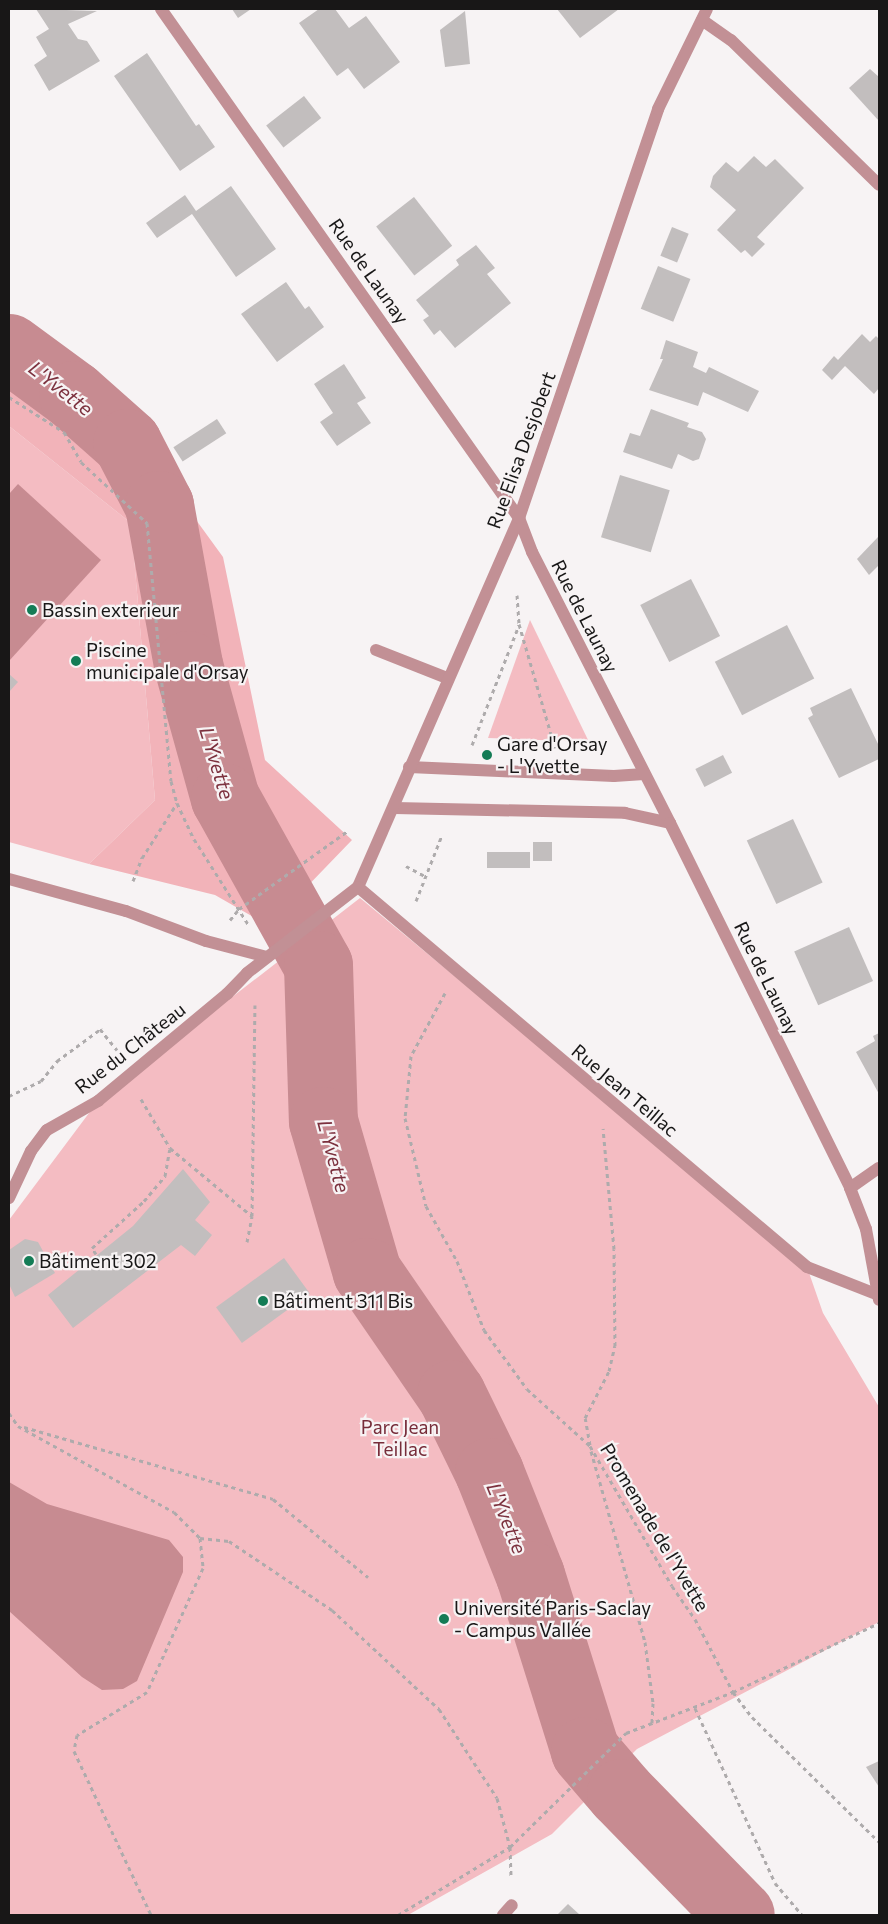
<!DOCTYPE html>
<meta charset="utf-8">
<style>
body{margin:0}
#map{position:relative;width:888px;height:1924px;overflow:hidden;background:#f7f3f4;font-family:Commissioner,sans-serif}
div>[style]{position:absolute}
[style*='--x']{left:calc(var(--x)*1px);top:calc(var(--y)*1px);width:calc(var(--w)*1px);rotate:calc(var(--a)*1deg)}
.green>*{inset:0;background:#f4bcc2}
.forest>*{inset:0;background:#f2b3b9}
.water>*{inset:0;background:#c78b91}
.river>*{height:69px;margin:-34.5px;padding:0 34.5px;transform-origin:34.5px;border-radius:34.5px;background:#c78b91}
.building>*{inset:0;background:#c2bebe;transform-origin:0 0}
.path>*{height:3px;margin-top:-1.5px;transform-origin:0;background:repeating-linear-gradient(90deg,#aeabac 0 4px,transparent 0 8px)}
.service>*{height:12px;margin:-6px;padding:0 6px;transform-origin:6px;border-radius:6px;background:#c29095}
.minor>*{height:12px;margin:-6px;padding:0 6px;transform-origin:6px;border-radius:6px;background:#c29095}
.dots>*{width:14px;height:14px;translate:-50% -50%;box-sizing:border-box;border:2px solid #f7f3f4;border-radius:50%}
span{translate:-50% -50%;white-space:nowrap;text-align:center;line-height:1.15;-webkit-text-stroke:4.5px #f7f3f4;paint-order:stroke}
.street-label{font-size:19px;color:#181717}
.poi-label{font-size:19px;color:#181717}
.left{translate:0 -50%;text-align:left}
.park-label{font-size:19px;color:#772d3a}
.water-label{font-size:20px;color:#7c313e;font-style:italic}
.frame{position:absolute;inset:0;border:10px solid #181717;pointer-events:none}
</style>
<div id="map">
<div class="green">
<div style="clip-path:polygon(9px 426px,131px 523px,155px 800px,89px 864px,9px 842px)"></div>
<div style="clip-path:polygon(530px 620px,589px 742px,488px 738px)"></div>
<div style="clip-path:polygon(360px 898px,807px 1267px,823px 1313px,879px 1407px,879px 1622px,637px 1749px,552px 1834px,408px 1915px,9px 1915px,9px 1220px,98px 1101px)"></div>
</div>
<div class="forest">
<div style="clip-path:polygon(9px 325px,135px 436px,223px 557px,265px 760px,352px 840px,269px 926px,215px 895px,89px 864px,155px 800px,131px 523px,9px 426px)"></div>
</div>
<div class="water">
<div style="clip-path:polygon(18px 484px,101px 560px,9px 661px,9px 494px)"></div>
<div style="clip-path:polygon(9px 1482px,47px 1504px,169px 1540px,183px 1557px,183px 1572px,137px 1681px,123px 1689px,102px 1690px,82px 1677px,9px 1611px)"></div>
</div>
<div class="river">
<div style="--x:9;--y:348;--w:79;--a:36.3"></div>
<div style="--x:73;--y:395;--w:72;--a:41.6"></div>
<div style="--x:127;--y:443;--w:70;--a:62.7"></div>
<div style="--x:159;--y:505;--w:163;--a:79.7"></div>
<div style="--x:188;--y:665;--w:138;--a:74.5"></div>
<div style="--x:225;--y:798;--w:191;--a:60.9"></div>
<div style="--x:318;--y:965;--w:156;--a:88.2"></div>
<div style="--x:323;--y:1121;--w:157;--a:73.8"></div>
<div style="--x:367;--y:1272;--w:148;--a:55.5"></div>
<div style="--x:451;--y:1394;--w:87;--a:64"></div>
<div style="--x:489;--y:1472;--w:111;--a:68.3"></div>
<div style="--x:530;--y:1575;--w:184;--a:72.6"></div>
<div style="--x:585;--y:1751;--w:55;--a:49.4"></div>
<div style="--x:621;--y:1793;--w:170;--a:45.7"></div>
</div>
<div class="building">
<div style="clip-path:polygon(36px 9px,97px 11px,68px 24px,78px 39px,87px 41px,100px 61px,49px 91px,34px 65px,47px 56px,36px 37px,49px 29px)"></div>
<div style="clip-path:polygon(232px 9px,251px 9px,238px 18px)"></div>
<div style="clip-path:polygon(319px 9px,335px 9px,349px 28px,366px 16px,400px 62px,364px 89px,348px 68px,337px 76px,299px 23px)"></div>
<div style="clip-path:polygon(557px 9px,619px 9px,580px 38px)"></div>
<div style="clip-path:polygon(465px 11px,470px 64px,445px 67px,440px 30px)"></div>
<div style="clip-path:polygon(147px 53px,196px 126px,199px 124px,215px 147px,180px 171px,114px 76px)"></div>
<div style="clip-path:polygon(870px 69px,879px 77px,879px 121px,849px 88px)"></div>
<div style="left:304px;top:96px;width:28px;height:48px;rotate:52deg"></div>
<div style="clip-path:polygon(754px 156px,766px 167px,775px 159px,804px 188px,757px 237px,765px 244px,752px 257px,745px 250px,741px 253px,717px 230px,736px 210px,710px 187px,713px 176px,726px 162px,738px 172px)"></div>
<div style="clip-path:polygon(231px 186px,276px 249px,236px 277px,192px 214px,157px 238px,146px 223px,185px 195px,196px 211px)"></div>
<div style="left:414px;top:197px;width:62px;height:48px;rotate:52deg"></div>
<div style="left:672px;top:227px;width:18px;height:31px;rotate:22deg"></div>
<div style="clip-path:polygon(476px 245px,495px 268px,487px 274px,511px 303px,455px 348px,440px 330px,434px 335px,423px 320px,429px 316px,416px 300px,459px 265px,456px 260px)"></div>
<div style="left:658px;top:266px;width:35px;height:46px;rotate:22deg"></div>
<div style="clip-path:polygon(286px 282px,305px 309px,309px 306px,324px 327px,277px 362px,241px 314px)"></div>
<div style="clip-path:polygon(862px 334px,870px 342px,876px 336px,879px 339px,879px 388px,874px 394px,845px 366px,832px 380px,822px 370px,834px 356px,838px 360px)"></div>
<div style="clip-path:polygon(666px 340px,698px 352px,693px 367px,706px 373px,709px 367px,759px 391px,748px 412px,703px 392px,698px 406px,649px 390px,663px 359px,660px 359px)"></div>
<div style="clip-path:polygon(344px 364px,366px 398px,357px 403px,371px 423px,337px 446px,320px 422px,333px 413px,314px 384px)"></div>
<div style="clip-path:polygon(651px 409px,689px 423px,687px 427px,702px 432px,706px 439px,699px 459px,693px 461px,678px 454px,672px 469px,623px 452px,630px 433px,640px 436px)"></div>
<div style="left:217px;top:419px;width:17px;height:52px;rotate:57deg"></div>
<div style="left:620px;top:475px;width:52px;height:65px;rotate:17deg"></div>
<div style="clip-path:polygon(879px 536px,879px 565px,869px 575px,857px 559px)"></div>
<div style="left:691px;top:579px;width:64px;height:57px;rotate:63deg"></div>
<div style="left:787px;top:625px;width:60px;height:81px;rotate:63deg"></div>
<div style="clip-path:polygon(9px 674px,18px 682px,9px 692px)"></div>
<div style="clip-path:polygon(851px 688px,879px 746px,879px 759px,839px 778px,808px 718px,813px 715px,810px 708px)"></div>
<div style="left:723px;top:755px;width:20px;height:31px;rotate:63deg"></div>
<div style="left:793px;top:819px;width:70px;height:51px;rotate:65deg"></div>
<div style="left:533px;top:842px;width:19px;height:19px"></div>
<div style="left:530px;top:852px;width:16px;height:43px;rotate:90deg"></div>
<div style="left:849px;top:927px;width:59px;height:60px;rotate:66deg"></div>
<div style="clip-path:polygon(879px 1033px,879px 1094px,856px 1052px,875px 1041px,873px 1036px)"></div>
<div style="clip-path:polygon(183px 1169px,210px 1202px,195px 1220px,212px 1235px,195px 1256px,181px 1245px,73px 1328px,48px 1295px,133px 1226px)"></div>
<div style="clip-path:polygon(25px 1239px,38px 1242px,55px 1273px,15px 1297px,9px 1284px,9px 1250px)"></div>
<div style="left:284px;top:1258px;width:44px;height:84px;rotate:54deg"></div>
<div style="clip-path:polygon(879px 1761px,879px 1787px,866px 1767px)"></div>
<div style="clip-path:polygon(568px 1904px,580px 1915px,557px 1915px)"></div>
</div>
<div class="path">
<div style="--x:9;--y:397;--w:65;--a:32.5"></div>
<div style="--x:64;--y:432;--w:34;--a:60"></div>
<div style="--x:81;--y:462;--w:90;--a:42.7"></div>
<div style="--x:147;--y:523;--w:259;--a:84.7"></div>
<div style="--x:171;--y:781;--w:23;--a:75"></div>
<div style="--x:177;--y:803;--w:40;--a:65"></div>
<div style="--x:194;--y:839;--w:101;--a:57.6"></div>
<div style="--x:517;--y:595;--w:29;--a:86"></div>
<div style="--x:519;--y:624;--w:129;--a:73.8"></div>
<div style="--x:472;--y:745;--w:129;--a:-68.6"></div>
<div style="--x:406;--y:866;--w:21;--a:28"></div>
<div style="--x:133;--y:881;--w:25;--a:-69"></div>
<div style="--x:142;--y:858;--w:65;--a:-57.5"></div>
<div style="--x:416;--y:901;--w:71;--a:-68.5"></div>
<div style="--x:230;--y:920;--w:14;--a:-51"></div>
<div style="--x:239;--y:909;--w:135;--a:-35.7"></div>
<div style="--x:445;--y:993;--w:72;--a:118.4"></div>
<div style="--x:411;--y:1056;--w:62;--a:95.5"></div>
<div style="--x:405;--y:1118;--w:90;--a:76.6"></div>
<div style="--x:426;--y:1206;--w:63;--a:60.6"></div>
<div style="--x:457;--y:1261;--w:74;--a:68.6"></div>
<div style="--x:484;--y:1330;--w:73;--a:53.9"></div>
<div style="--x:527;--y:1389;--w:85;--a:42.1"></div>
<div style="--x:590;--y:1446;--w:162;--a:59.6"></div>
<div style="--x:672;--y:1586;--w:40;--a:55.1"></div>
<div style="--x:695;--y:1619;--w:82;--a:62.5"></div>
<div style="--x:733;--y:1692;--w:31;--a:53"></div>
<div style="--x:752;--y:1717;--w:178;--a:44.5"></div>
<div style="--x:100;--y:1029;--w:27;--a:51"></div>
<div style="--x:9;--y:1096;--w:35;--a:-25"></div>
<div style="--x:41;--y:1081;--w:26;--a:-51"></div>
<div style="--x:57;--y:1061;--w:56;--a:-36.3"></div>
<div style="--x:141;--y:1099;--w:57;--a:59.4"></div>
<div style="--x:170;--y:1148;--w:107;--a:39.7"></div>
<div style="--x:247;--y:1242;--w:26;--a:-79"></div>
<div style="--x:252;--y:1216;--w:211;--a:-89.2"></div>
<div style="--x:96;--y:1254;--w:7;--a:-124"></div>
<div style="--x:92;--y:1248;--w:70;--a:-42.1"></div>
<div style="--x:144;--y:1201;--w:33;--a:-50"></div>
<div style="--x:165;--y:1176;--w:27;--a:-80"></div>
<div style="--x:9;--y:1413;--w:16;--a:55"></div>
<div style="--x:18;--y:1426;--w:178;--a:28.9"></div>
<div style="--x:174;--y:1512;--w:37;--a:45"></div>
<div style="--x:200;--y:1538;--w:30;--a:84"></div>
<div style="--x:203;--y:1568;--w:136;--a:114.3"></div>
<div style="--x:147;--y:1692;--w:82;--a:148.4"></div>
<div style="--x:77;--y:1735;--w:16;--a:101"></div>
<div style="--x:74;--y:1751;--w:181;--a:64.8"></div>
<div style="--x:24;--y:1427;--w:259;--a:16.1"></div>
<div style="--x:273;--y:1499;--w:123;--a:39.4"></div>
<div style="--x:590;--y:1445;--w:27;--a:-100"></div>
<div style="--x:585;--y:1418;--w:53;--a:-62.9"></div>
<div style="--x:609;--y:1371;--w:26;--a:-77"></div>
<div style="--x:615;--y:1346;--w:97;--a:-90.6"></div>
<div style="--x:614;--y:1249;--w:121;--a:-95.2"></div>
<div style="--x:591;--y:1451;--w:198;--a:74.2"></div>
<div style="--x:645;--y:1642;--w:62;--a:82.5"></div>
<div style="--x:653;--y:1703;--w:20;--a:93"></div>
<div style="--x:200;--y:1538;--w:29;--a:6"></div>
<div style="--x:229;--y:1541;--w:124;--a:33.8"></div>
<div style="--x:332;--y:1610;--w:146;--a:42.8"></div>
<div style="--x:439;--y:1709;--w:106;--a:56.9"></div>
<div style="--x:497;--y:1798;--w:51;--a:75.1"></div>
<div style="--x:510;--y:1847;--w:31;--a:88"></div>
<div style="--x:695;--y:1708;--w:192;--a:65.4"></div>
<div style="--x:775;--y:1883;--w:42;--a:49.8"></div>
<div style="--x:398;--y:1915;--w:131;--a:-31.3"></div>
<div style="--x:510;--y:1847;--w:163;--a:-44.5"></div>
<div style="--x:626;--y:1733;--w:115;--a:-21"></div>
<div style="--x:733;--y:1692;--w:161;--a:-25.3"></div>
</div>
<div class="service">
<div style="--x:376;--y:650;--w:76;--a:21.5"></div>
<div style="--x:409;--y:767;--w:205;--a:2.5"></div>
<div style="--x:614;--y:776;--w:30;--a:-4"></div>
<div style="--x:395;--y:808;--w:230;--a:1.2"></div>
<div style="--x:625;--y:813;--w:46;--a:12.5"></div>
<div style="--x:503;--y:1915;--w:13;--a:-48"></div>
</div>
<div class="minor">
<div style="--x:161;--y:9;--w:622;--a:54.88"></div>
<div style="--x:519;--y:518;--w:36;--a:69"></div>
<div style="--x:532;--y:552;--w:304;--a:63"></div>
<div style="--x:670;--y:823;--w:407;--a:63.7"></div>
<div style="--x:850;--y:1188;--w:44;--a:68.7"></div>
<div style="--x:866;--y:1229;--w:72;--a:79.6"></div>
<div style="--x:702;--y:20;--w:35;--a:35"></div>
<div style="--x:731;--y:40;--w:207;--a:44.4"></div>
<div style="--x:9;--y:879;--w:121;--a:15.3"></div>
<div style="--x:126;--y:911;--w:85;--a:20.6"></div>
<div style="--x:206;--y:941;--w:63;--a:14.7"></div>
<div style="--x:358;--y:887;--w:403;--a:-66.4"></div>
<div style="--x:519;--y:518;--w:432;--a:-71.2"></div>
<div style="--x:658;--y:109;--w:111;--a:-63.9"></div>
<div style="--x:358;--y:887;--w:588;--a:40.24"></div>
<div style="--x:807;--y:1267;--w:74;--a:21.4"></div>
<div style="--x:850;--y:1188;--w:35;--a:-35"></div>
<div style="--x:9;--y:1198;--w:52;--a:-64.9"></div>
<div style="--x:31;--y:1151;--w:26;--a:-53"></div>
<div style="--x:47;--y:1130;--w:59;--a:-29.6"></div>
<div style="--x:98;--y:1101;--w:168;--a:-39.7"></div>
<div style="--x:227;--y:994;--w:29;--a:-46"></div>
<div style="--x:247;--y:973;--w:140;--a:-37.8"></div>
</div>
<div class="dots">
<div style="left:32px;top:610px;background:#147c56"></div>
<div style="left:76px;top:661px;background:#147c56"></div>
<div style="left:487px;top:755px;background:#147c56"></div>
<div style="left:29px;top:1261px;background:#147c56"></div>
<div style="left:263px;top:1301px;background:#147c56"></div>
<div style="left:444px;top:1619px;background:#147c56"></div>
</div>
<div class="street-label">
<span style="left:369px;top:271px;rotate:55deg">Rue de Launay</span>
<span style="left:521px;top:450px;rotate:-70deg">Rue Elisa Desjobert</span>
<span style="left:585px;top:616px;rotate:63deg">Rue de Launay</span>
<span style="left:767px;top:978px;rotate:64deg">Rue de Launay</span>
<span style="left:130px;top:1048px;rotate:-38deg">Rue du Château</span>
<span style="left:625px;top:1090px;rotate:40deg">Rue Jean Teillac</span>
<span style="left:655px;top:1527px;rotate:59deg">Promenade de l'Yvette</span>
</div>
<div class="poi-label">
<span class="left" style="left:42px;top:610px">Bassin exterieur</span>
<span class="left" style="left:86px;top:661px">Piscine<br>municipale d'Orsay</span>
<span class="left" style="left:497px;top:755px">Gare d'Orsay<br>- L'Yvette</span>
<span class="left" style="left:39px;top:1261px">Bâtiment 302</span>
<span class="left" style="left:273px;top:1301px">Bâtiment 311 Bis</span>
<span class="left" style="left:454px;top:1619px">Université Paris-Saclay<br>- Campus Vallée</span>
</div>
<div class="park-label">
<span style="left:400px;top:1438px">Parc Jean<br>Teillac</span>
</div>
<div class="water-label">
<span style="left:61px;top:388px;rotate:38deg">L'Yvette</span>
<span style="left:217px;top:763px;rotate:73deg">L'Yvette</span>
<span style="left:334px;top:1156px;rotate:75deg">L'Yvette</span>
<span style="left:507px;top:1518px;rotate:68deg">L'Yvette</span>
</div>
<div class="frame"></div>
</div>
